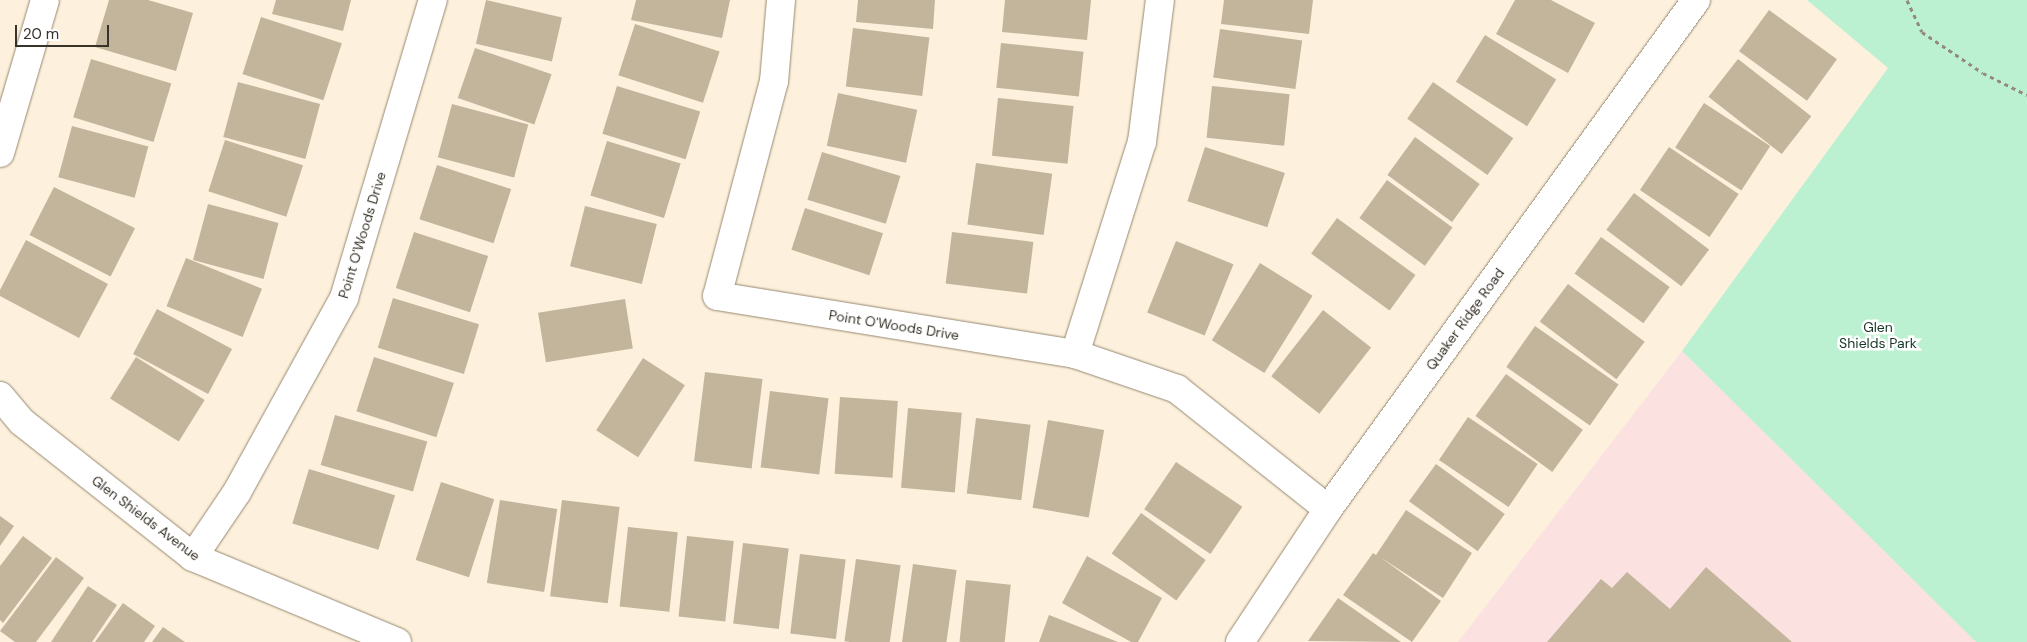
<!DOCTYPE html>
<style>
body{margin:0}
#map{position:relative;width:2027px;height:642px;overflow:hidden;background:#fdf1dd;font-family:"DM Sans",sans-serif}
div>[style]{position:absolute}
[style*='--x']{left:calc(var(--x)*1px);top:calc(var(--y)*1px);width:calc(var(--w)*1px);rotate:calc(var(--a)*1deg)}
.education>*{inset:0;background:#fce1e1}
.green>*{inset:0;background:#bbf1d1}
.building>*{inset:0;background:#c3b59c;transform-origin:0 0}
.path>*{height:3px;margin-top:-1.5px;transform-origin:0;background:repeating-linear-gradient(90deg,#938a7c 0 4px,transparent 0 8px)}
.roads{filter:drop-shadow(0 0 1px #968871) drop-shadow(0 0 1px #968871)}
.street>*{height:28px;margin:-14px;padding:0 14px;transform-origin:14px;border-radius:14px;background:#fff}
.secondary>*{height:28px;margin:-14px;padding:0 14px;transform-origin:14px;border-radius:14px;background:#fff}
span{translate:-50% -50%;white-space:nowrap;text-align:center;line-height:1.15;-webkit-text-stroke:5px #fff;paint-order:stroke}
.street-label{font-size:14px;color:#383329}
.park-label{font-size:14px;color:#163626}
.scale{position:absolute;left:15px;top:25px;width:94px;height:22px;box-sizing:border-box;border:2px solid #383329;border-top:0;padding-left:6px;font-size:15px;line-height:18px;white-space:nowrap;color:#383329;-webkit-text-stroke:4px #fff;paint-order:stroke}
</style>
<div id="map">
<div class="education">
<div style="clip-path:polygon(1682px 351px,1976px 642px,1458px 642px)"></div>
</div>
<div class="green">
<div style="clip-path:polygon(1807px 0,2027px 0,2027px 642px,1976px 642px,1682px 351px,1888px 68px)"></div>
</div>
<div class="building">
<div style="clip-path:polygon(109px 0,148px 0,193px 13px,176px 71px,95px 47px)"></div>
<div style="clip-path:polygon(276px 0,351px 0,343px 31px,272px 14px)"></div>
<div style="left:486px;top:0;width:78px;height:45px;rotate:13deg"></div>
<div style="clip-path:polygon(636px 0,730px 0,722px 38px,631px 20px)"></div>
<div style="clip-path:polygon(858px 0,935px 0,933px 29px,856px 22px)"></div>
<div style="clip-path:polygon(1005px 0,1091px 0,1087px 40px,1002px 32px)"></div>
<div style="clip-path:polygon(1224px 0,1313px 0,1309px 34px,1221px 24px)"></div>
<div style="clip-path:polygon(1515px 0,1551px 0,1595px 23px,1568px 73px,1496px 34px)"></div>
<div style="left:1769px;top:10px;width:84px;height:51px;rotate:36deg"></div>
<div style="left:261px;top:17px;width:85px;height:60px;rotate:18deg"></div>
<div style="left:635px;top:24px;width:89px;height:54px;rotate:18deg"></div>
<div style="left:853px;top:28px;width:77px;height:59px;rotate:7deg"></div>
<div style="left:1220px;top:29px;width:83px;height:49px;rotate:8deg"></div>
<div style="left:1485px;top:35px;width:84px;height:55px;rotate:32deg"></div>
<div style="left:1001px;top:43px;width:83px;height:45px;rotate:6deg"></div>
<div style="left:475px;top:48px;width:81px;height:53px;rotate:19deg"></div>
<div style="left:91px;top:59px;width:84px;height:61px;rotate:17deg"></div>
<div style="left:1738px;top:59px;width:93px;height:48px;rotate:38deg"></div>
<div style="left:238px;top:82px;width:85px;height:57px;rotate:15deg"></div>
<div style="left:1433px;top:82px;width:98px;height:45px;rotate:35deg"></div>
<div style="left:617px;top:86px;width:87px;height:50px;rotate:17deg"></div>
<div style="left:1212px;top:86px;width:78px;height:52px;rotate:6deg"></div>
<div style="left:838px;top:93px;width:81px;height:54px;rotate:12deg"></div>
<div style="left:998px;top:98px;width:76px;height:58px;rotate:6deg"></div>
<div style="left:1704px;top:103px;width:79px;height:53px;rotate:33deg"></div>
<div style="left:452px;top:104px;width:79px;height:55px;rotate:15deg"></div>
<div style="left:72px;top:126px;width:79px;height:53px;rotate:15deg"></div>
<div style="left:1415px;top:137px;width:80px;height:47px;rotate:36deg"></div>
<div style="left:225px;top:140px;width:82px;height:54px;rotate:18deg"></div>
<div style="left:607px;top:141px;width:77px;height:57px;rotate:17deg"></div>
<div style="left:1205px;top:147px;width:84px;height:57px;rotate:18deg"></div>
<div style="left:1669px;top:147px;width:84px;height:52px;rotate:34deg"></div>
<div style="left:822px;top:152px;width:82px;height:50px;rotate:17deg"></div>
<div style="left:976px;top:163px;width:77px;height:62px;rotate:8deg"></div>
<div style="left:437px;top:165px;width:78px;height:57px;rotate:18deg"></div>
<div style="left:1387px;top:180px;width:81px;height:47px;rotate:36deg"></div>
<div style="left:54px;top:187px;width:91px;height:54px;rotate:27deg"></div>
<div style="left:1634px;top:193px;width:94px;height:46px;rotate:37deg"></div>
<div style="left:208px;top:204px;width:73px;height:58px;rotate:15deg"></div>
<div style="left:585px;top:206px;width:74px;height:62px;rotate:14deg"></div>
<div style="left:805px;top:208px;width:82px;height:44px;rotate:18deg"></div>
<div style="left:1337px;top:218px;width:97px;height:44px;rotate:36deg"></div>
<div style="left:414px;top:232px;width:78px;height:59px;rotate:18deg"></div>
<div style="left:952px;top:232px;width:82px;height:52px;rotate:7deg"></div>
<div style="left:1601px;top:237px;width:85px;height:45px;rotate:36deg"></div>
<div style="clip-path:polygon(26px 240px,108px 284px,79px 338px,0 296px,0 290px)"></div>
<div style="left:1176px;top:241px;width:62px;height:77px;rotate:22deg"></div>
<div style="left:186px;top:258px;width:82px;height:52px;rotate:22deg"></div>
<div style="left:1260px;top:263px;width:62px;height:91px;rotate:32deg"></div>
<div style="left:1568px;top:284px;width:96px;height:47px;rotate:37deg"></div>
<div style="left:393px;top:298px;width:90px;height:52px;rotate:17deg"></div>
<div style="left:625px;top:299px;width:50px;height:88px;rotate:81deg"></div>
<div style="left:157px;top:309px;width:85px;height:51px;rotate:28deg"></div>
<div style="left:1323px;top:310px;width:61px;height:84px;rotate:38deg"></div>
<div style="left:1535px;top:326px;width:102px;height:50px;rotate:35deg"></div>
<div style="left:136px;top:357px;width:81px;height:49px;rotate:32deg"></div>
<div style="left:374px;top:357px;width:84px;height:57px;rotate:18deg"></div>
<div style="left:643px;top:358px;width:50px;height:86px;rotate:33deg"></div>
<div style="left:705px;top:372px;width:58px;height:90px;rotate:7deg"></div>
<div style="left:1506px;top:374px;width:95px;height:52px;rotate:36deg"></div>
<div style="left:770px;top:391px;width:59px;height:77px;rotate:7deg"></div>
<div style="left:840px;top:397px;width:58px;height:77px;rotate:4deg"></div>
<div style="left:908px;top:408px;width:54px;height:80px;rotate:5deg"></div>
<div style="left:335px;top:415px;width:96px;height:52px;rotate:16deg"></div>
<div style="left:1468px;top:417px;width:84px;height:52px;rotate:34deg"></div>
<div style="left:976px;top:418px;width:55px;height:76px;rotate:7deg"></div>
<div style="left:1048px;top:420px;width:57px;height:89px;rotate:10deg"></div>
<div style="left:1176px;top:462px;width:80px;height:57px;rotate:34deg"></div>
<div style="left:1436px;top:464px;width:85px;height:46px;rotate:36deg"></div>
<div style="left:309px;top:469px;width:90px;height:57px;rotate:17deg"></div>
<div style="left:441px;top:482px;width:56px;height:82px;rotate:18deg"></div>
<div style="left:500px;top:500px;width:58px;height:84px;rotate:9deg"></div>
<div style="left:562px;top:500px;width:58px;height:97px;rotate:7deg"></div>
<div style="clip-path:polygon(1406px 510px,1472px 553px,1443px 598px,1380px 557px,1441px 601px,1412px 642px,1343px 595px,1373px 553px,1376px 555px)"></div>
<div style="left:1141px;top:513px;width:80px;height:50px;rotate:36deg"></div>
<div style="clip-path:polygon(0 516px,14px 526px,0 546px)"></div>
<div style="left:628px;top:527px;width:50px;height:80px;rotate:6deg"></div>
<div style="clip-path:polygon(23px 536px,52px 558px,3px 623px,0 620px,0 566px)"></div>
<div style="left:687px;top:536px;width:47px;height:81px;rotate:6deg"></div>
<div style="left:743px;top:543px;width:46px;height:81px;rotate:7deg"></div>
<div style="left:800px;top:554px;width:46px;height:80px;rotate:7deg"></div>
<div style="clip-path:polygon(1087px 556px,1162px 598px,1138px 642px,1131px 642px,1062px 603px)"></div>
<div style="clip-path:polygon(56px 557px,84px 578px,36px 642px,15px 642px,0 631px)"></div>
<div style="left:856px;top:559px;width:45px;height:83px;rotate:8deg"></div>
<div style="left:913px;top:564px;width:44px;height:79px;rotate:8deg"></div>
<div style="clip-path:polygon(1706px 567px,1792px 642px,1547px 642px,1601px 579px,1612px 588px,1627px 572px,1670px 609px)"></div>
<div style="left:966px;top:580px;width:45px;height:62px;rotate:6deg"></div>
<div style="clip-path:polygon(88px 586px,117px 605px,92px 642px,51px 642px)"></div>
<div style="clip-path:polygon(1338px 598px,1401px 642px,1308px 641px)"></div>
<div style="clip-path:polygon(123px 603px,155px 626px,144px 642px,95px 642px)"></div>
<div style="clip-path:polygon(1049px 615px,1118px 642px,1039px 642px)"></div>
<div style="clip-path:polygon(163px 627px,185px 642px,152px 642px)"></div>
</div>
<div class="path">
<div style="--x:1907;--y:0;--w:35;--a:65"></div>
<div style="--x:1922;--y:32;--w:73;--a:33.9"></div>
<div style="--x:1983;--y:73;--w:49;--a:26.6"></div>
</div>
<div class="roads">
<div class="street">
<div style="--x:781;--y:0;--w:81;--a:94.9"></div>
<div style="--x:774;--y:81;--w:222;--a:104.8"></div>
<div style="--x:717;--y:296;--w:363;--a:9.2"></div>
<div style="--x:1075;--y:354;--w:108;--a:18.9"></div>
<div style="--x:1177;--y:389;--w:193;--a:38.5"></div>
<div style="--x:0;--y:153;--w:159;--a:-73.6"></div>
<div style="--x:1075;--y:354;--w:222;--a:-72.5"></div>
<div style="--x:1142;--y:142;--w:143;--a:-82.8"></div>
<div style="--x:193;--y:557;--w:78;--a:-55.9"></div>
<div style="--x:237;--y:492;--w:222;--a:-61.1"></div>
<div style="--x:344;--y:298;--w:311;--a:-73.4"></div>
<div style="--x:1240;--y:642;--w:159;--a:-56.5"></div>
<div style="--x:1328;--y:509;--w:628;--a:-54.13"></div>
</div>
<div class="secondary">
<div style="--x:0;--y:396;--w:34;--a:50"></div>
<div style="--x:22;--y:422;--w:218;--a:38.3"></div>
<div style="--x:193;--y:557;--w:221;--a:22.6"></div>
</div>
</div>
<div class="street-label">
<span style="left:362px;top:235px;rotate:-73deg">Point O'Woods Drive</span>
<span style="left:1465px;top:319px;rotate:-54deg">Quaker Ridge Road</span>
<span style="left:894px;top:325px;rotate:9deg">Point O'Woods Drive</span>
<span style="left:146px;top:518px;rotate:37deg">Glen Shields Avenue</span>
</div>
<div class="park-label">
<span style="left:1878px;top:335px">Glen<br>Shields Park</span>
</div>
<div class="scale">20 m</div>
</div>
